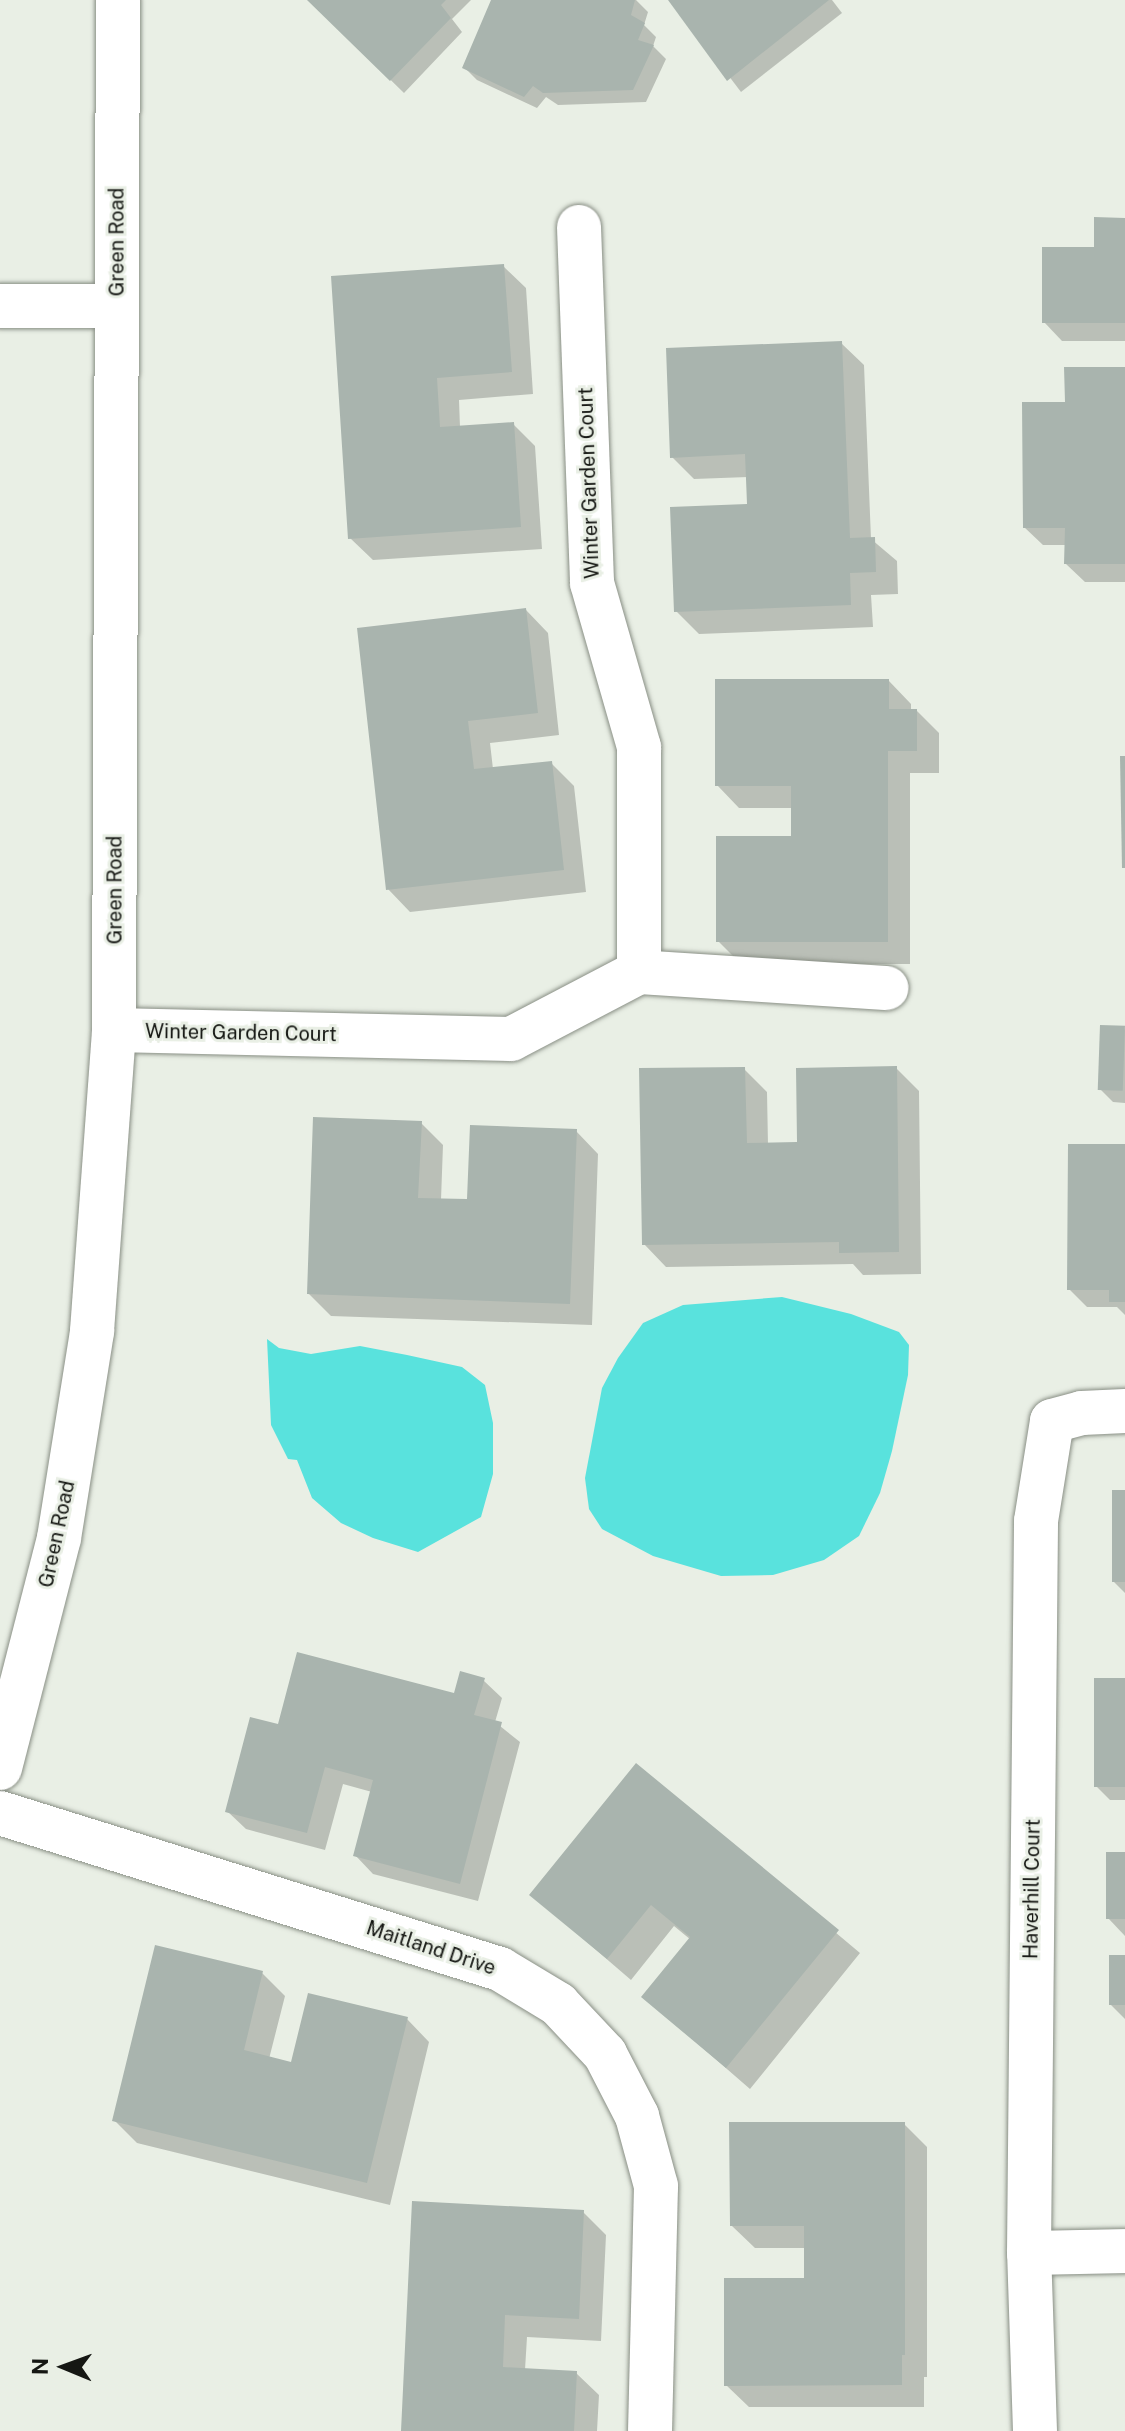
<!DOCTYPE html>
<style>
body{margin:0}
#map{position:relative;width:1125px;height:2431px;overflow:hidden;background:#e9efe5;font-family:"Public Sans",sans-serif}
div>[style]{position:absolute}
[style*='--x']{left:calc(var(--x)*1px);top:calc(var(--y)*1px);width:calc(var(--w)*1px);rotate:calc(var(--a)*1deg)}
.water>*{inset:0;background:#59e2dd}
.shadow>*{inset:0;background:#0003}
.building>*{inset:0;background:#a9b4ae;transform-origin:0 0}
.roads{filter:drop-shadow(0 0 2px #898f85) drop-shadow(0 0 2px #898f85)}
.minor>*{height:44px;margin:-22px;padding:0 22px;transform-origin:22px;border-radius:22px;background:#fff}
.tertiary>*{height:44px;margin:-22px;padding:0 22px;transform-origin:22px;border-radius:22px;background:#fff}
span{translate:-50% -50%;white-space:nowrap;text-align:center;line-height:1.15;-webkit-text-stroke:6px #e9efe5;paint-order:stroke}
.street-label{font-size:20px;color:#151713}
.north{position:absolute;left:24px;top:2327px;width:80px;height:80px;-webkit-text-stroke:6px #e9efe5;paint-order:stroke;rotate:271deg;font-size:22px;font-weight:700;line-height:32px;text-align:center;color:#151713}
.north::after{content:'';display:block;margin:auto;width:28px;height:36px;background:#151713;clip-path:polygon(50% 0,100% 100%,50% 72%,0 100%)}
</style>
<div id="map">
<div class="water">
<div style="clip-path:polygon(782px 1297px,851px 1314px,899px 1332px,909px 1345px,908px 1375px,892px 1451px,880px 1493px,859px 1536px,824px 1560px,773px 1575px,721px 1576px,653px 1556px,602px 1529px,589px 1509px,585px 1478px,602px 1388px,618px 1358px,643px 1323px,683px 1305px)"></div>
<div style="clip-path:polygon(267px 1339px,279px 1348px,311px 1354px,360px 1346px,407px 1355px,462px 1367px,485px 1385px,493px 1423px,493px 1474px,481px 1517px,418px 1552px,373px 1538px,341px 1523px,312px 1498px,297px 1460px,288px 1459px,271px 1425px)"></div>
</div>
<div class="shadow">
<div style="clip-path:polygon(309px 0,471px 0,452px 19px,462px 32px,404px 93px)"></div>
<div style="clip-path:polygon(501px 0,636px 0,648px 12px,644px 25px,656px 37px,653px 46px,666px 59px,646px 102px,558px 105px,546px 97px,537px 108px,477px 80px,464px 67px)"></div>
<div style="clip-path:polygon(671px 0,832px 0,842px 13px,741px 92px)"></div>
<div style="clip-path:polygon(1125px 220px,1125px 341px,1062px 341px,1044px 322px,1096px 249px)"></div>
<div style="clip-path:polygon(503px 266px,526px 288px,533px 394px,459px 400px,460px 427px,513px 424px,535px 446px,542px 549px,373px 560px,350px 538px,333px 278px)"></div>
<div style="clip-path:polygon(841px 343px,864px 365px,871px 539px,897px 561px,898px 594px,871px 595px,873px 627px,699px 634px,676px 611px,749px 506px,748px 477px,694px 479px,672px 457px)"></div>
<div style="clip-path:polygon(1125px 369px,1125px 582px,1085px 582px,1066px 564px,1067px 545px,1043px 545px,1024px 527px,1067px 404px)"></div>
<div style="clip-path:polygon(526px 610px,548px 633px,559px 735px,490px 743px,493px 769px,551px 763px,574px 786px,586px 892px,410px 912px,388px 889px,359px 630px)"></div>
<div style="clip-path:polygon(889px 681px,911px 704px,911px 711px,917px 711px,939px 733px,939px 773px,910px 773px,910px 964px,741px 964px,718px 941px,793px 838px,793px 808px,739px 808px,717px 785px)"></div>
<div style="clip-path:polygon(1125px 1028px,1125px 1103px,1113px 1102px,1100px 1089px)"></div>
<div style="clip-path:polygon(896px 1068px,919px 1091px,921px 1274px,863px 1275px,853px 1264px,666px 1267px,644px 1244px,744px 1069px,767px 1092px,768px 1145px,799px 1144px)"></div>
<div style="clip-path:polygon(421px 1123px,443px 1145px,441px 1200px,469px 1201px,576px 1131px,598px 1154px,592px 1325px,331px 1316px,309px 1294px)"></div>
<div style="clip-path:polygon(1125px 1146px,1125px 1315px,1117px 1307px,1087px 1307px,1069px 1289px)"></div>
<div style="clip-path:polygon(1125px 1492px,1125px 1593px,1113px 1581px)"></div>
<div style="clip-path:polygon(483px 1680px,502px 1698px,495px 1722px,520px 1742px,478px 1901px,373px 1874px,355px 1855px,372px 1792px,343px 1784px,325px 1850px,246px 1829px,227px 1811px,279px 1727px,456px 1696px)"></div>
<div style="clip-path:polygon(1125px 1680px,1125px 1800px,1110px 1800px,1097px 1787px)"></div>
<div style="clip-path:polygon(637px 1766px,860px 1953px,750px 2089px,644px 1997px,691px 1940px,674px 1926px,631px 1980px,531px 1894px)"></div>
<div style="clip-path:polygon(1125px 1854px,1125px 1936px,1108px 1918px)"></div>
<div style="clip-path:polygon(1125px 1957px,1125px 2019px,1110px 2004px)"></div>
<div style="clip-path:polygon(262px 1973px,285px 1996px,269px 2059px,292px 2065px,407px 2019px,429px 2042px,390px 2205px,137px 2143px,114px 2120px)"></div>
<div style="clip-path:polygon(904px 2124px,927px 2147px,927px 2377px,924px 2377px,924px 2407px,749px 2407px,726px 2385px,806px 2280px,806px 2248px,755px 2248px,732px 2226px)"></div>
<div style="clip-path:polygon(583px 2212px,606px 2235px,601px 2341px,527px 2337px,525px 2370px,576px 2373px,599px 2395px,597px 2431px,403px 2431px)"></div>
</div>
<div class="building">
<div style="clip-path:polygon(307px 0,446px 0,441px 5px,451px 18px,390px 81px)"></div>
<div style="clip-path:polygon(491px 0,635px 0,631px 15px,645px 23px,638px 40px,654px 45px,633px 90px,543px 93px,533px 86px,524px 97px,462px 68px)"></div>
<div style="clip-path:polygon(668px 0,829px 0,727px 81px)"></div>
<div style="clip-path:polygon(1094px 217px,1125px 218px,1125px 323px,1042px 323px,1042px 247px,1094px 247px)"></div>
<div style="clip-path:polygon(504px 264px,512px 372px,437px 378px,440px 427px,514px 422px,521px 527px,348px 539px,331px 276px)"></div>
<div style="clip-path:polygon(842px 341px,850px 538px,875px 537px,876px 572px,850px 573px,851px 605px,674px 612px,670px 507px,747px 504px,745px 454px,670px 458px,666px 348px)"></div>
<div style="clip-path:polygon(1064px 367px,1125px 367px,1125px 564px,1064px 564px,1065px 528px,1023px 528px,1022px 402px,1065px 402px)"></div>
<div style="clip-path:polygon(526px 608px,538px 713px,468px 721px,474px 769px,552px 761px,564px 870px,386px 890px,357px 628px)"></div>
<div style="clip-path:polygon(715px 679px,889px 679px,889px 709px,917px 709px,917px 751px,888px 751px,888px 942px,716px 942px,716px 836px,791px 836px,791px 786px,715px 786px)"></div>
<div style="clip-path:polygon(1120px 756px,1125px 756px,1125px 868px,1122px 868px)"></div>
<div style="left:1100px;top:1025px;width:25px;height:65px;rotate:2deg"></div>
<div style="clip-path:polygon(897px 1066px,899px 1252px,839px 1253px,839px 1242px,642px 1245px,639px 1068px,745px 1067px,747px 1143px,797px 1142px,796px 1068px)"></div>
<div style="clip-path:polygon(313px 1117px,422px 1121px,418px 1198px,467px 1199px,470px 1125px,577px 1129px,570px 1304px,307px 1294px)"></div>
<div style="clip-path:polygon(1068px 1144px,1125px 1144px,1125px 1302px,1109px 1302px,1109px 1290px,1067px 1290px)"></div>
<div style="left:1112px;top:1490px;width:13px;height:92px"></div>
<div style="clip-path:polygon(297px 1652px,454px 1693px,460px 1671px,485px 1678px,474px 1715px,502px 1722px,460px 1884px,353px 1856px,373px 1780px,325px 1767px,307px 1833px,225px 1812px,250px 1717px,278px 1724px)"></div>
<div style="left:1125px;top:1678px;width:109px;height:31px;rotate:90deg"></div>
<div style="clip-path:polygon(636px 1763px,839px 1930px,726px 2068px,641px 1997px,690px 1937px,651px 1905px,607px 1959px,529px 1895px)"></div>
<div style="left:1106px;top:1852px;width:19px;height:67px"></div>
<div style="clip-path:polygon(155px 1945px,263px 1971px,244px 2050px,291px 2062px,308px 1993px,408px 2017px,367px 2183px,112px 2121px)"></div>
<div style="left:1109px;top:1955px;width:16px;height:50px"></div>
<div style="clip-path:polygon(729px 2122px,905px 2122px,905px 2355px,902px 2355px,902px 2385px,724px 2386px,724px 2278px,804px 2278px,804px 2226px,730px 2226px)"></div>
<div style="clip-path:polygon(412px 2201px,584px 2210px,579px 2319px,505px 2315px,503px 2367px,577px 2371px,574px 2431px,401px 2431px)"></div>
</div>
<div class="roads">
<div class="minor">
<div style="--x:579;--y:227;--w:356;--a:87.9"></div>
<div style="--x:592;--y:583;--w:171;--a:74"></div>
<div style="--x:639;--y:747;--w:225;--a:90"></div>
<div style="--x:0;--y:306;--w:116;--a:0"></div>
<div style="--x:114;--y:1030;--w:397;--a:1.3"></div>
<div style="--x:511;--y:1039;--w:144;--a:-27.6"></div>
<div style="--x:639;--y:972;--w:248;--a:3.7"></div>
<div style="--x:0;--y:1813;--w:524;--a:17.33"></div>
<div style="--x:500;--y:1969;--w:68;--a:31.1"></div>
<div style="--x:558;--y:2004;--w:69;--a:46.8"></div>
<div style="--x:605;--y:2054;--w:70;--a:62.7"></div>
<div style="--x:637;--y:2116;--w:73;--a:74.8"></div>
<div style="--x:656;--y:2186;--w:245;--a:91.4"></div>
<div style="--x:1029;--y:2253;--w:96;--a:-1.2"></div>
<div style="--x:1035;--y:2431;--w:178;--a:-91.9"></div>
<div style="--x:1029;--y:2253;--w:732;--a:-89.45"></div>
<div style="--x:1036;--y:1521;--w:101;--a:-80.9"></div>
<div style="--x:1052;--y:1421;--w:31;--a:-15"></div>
<div style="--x:1082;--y:1413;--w:43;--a:-2.7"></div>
</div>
<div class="tertiary">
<div style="--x:0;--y:1768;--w:237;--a:-75.6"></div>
<div style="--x:59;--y:1538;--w:210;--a:-80.9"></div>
<div style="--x:92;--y:1331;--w:302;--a:-85.8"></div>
<div style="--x:114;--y:1030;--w:1030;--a:-89.78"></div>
</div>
</div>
<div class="street-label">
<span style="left:117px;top:242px;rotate:-90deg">Green Road</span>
<span style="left:589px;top:483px;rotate:-92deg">Winter Garden Court</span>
<span style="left:115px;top:890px;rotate:-90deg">Green Road</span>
<span style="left:241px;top:1033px;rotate:1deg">Winter Garden Court</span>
<span style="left:57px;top:1534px;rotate:-78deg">Green Road</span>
<span style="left:1032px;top:1889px;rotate:-89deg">Haverhill Court</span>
<span style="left:431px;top:1948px;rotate:18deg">Maitland Drive</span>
</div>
<div class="north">N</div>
</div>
